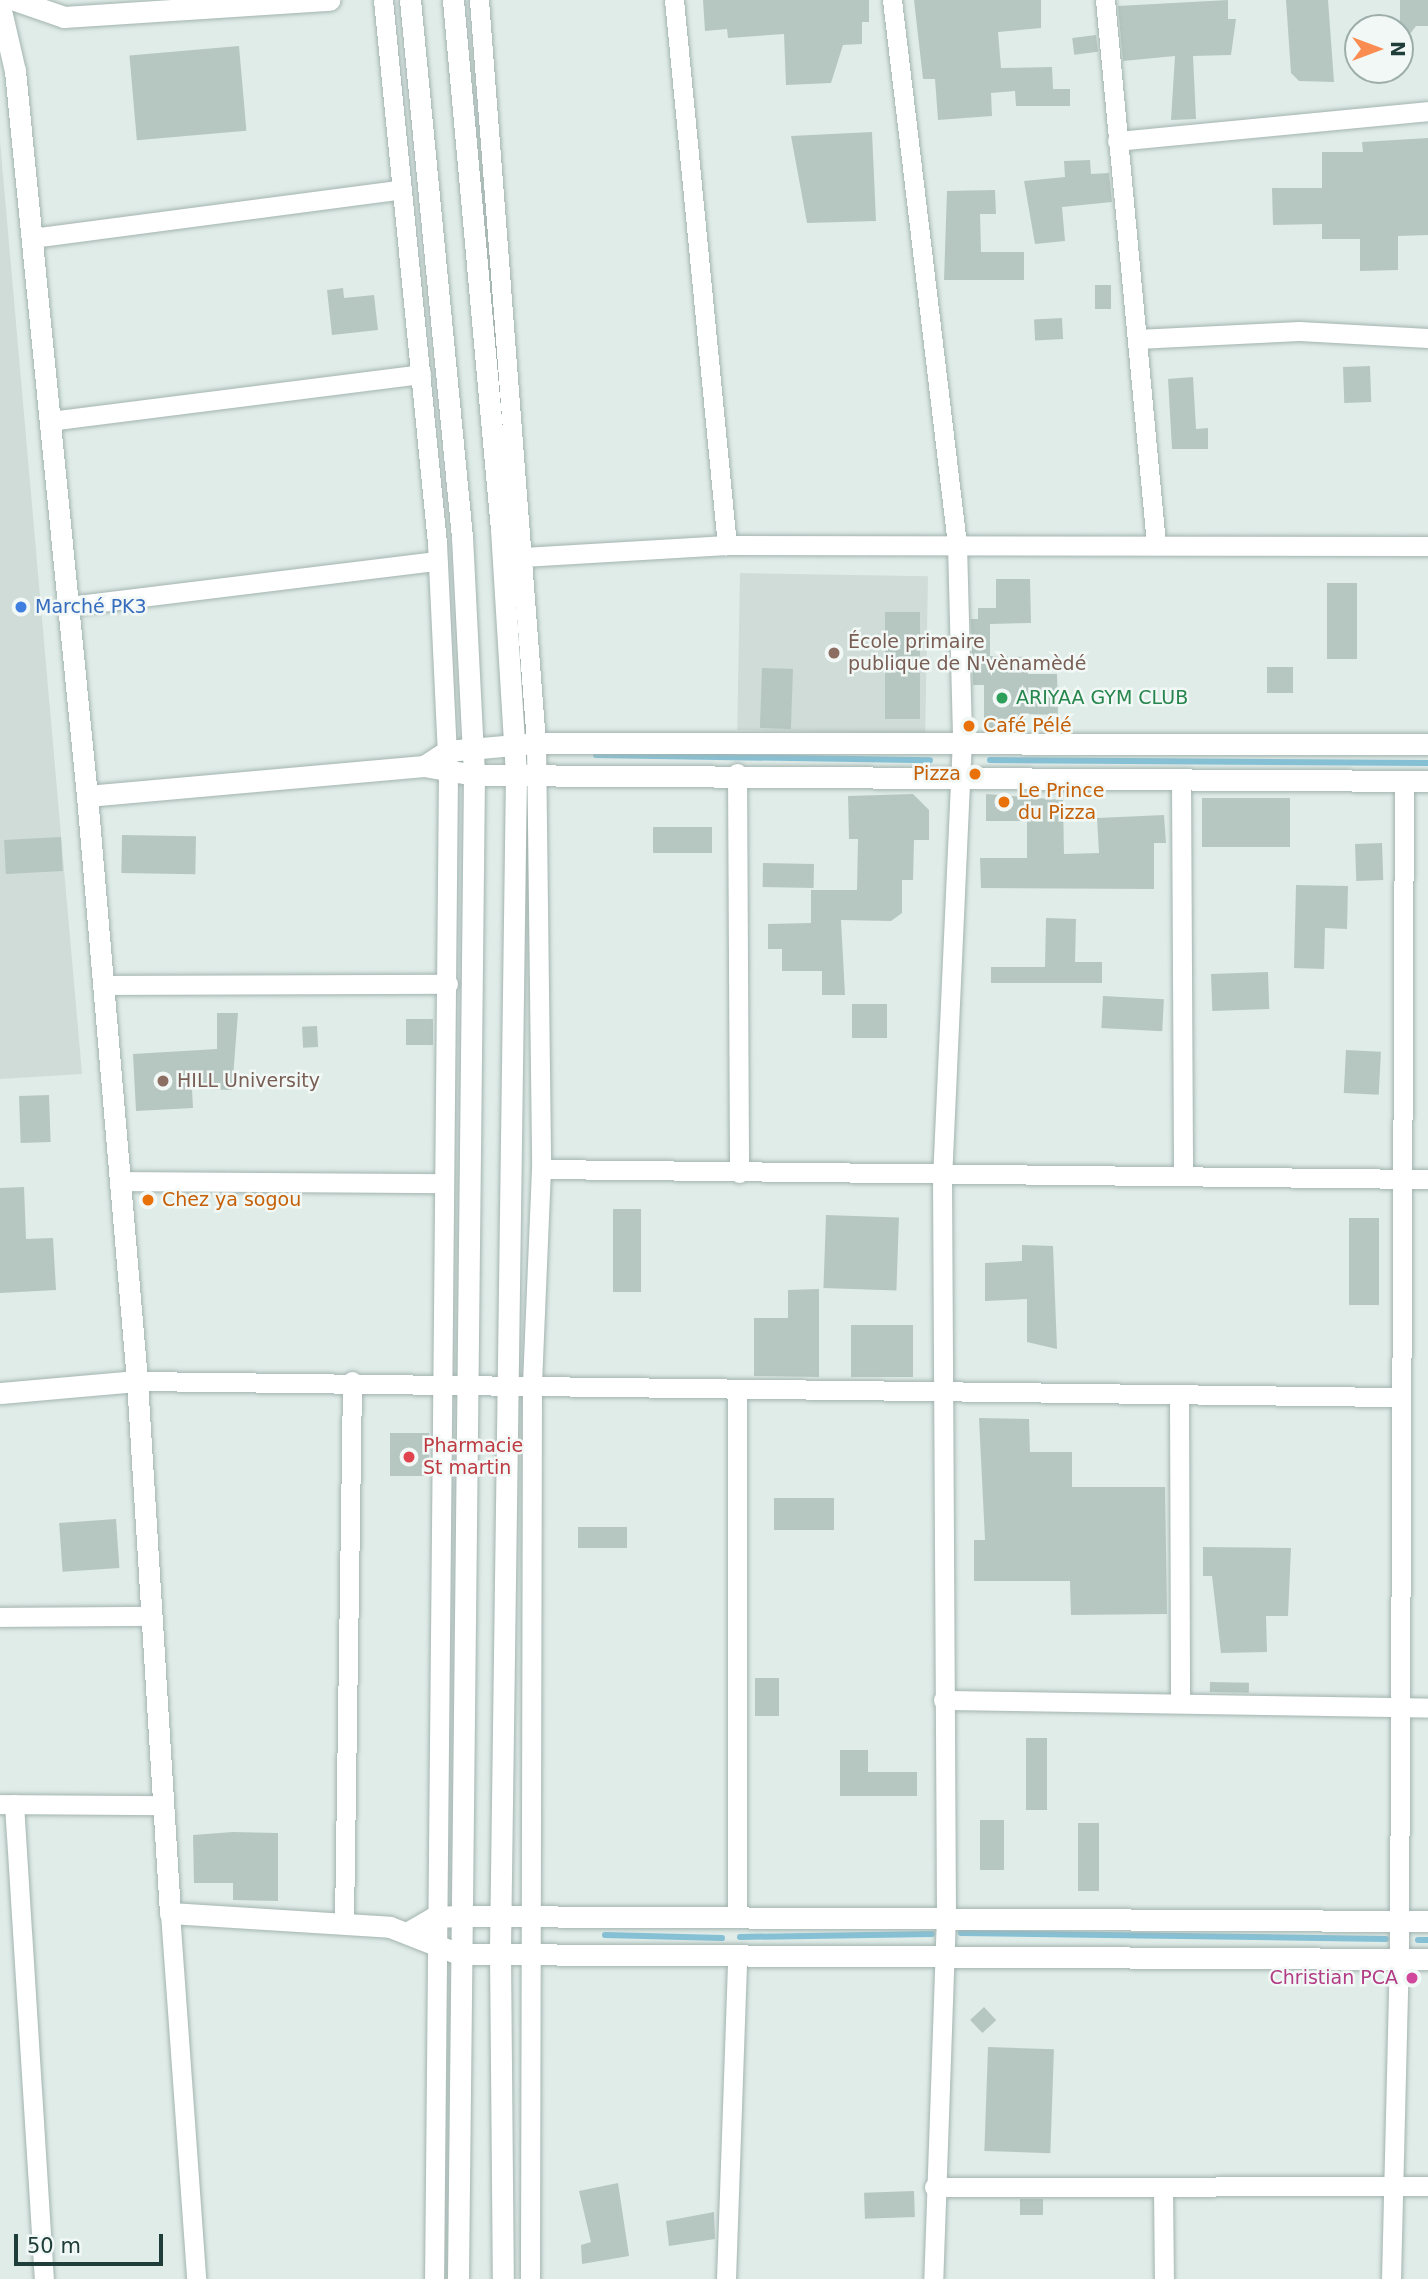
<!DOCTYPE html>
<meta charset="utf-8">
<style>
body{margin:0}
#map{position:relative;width:1428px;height:2279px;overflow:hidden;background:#e0ece8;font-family:"DejaVu Sans",sans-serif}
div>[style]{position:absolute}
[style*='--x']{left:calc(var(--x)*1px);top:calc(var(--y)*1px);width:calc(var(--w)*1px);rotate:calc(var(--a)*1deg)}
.built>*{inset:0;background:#cfdcd7;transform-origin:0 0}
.stream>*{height:6px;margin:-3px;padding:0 3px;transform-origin:3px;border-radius:3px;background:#85c0d5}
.building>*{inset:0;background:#b6c7c1;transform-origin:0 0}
.roads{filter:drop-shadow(0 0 2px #a3b4b0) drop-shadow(0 0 2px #a3b4b0)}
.minor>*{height:19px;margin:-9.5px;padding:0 9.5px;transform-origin:9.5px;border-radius:9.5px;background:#fff}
.tertiary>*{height:21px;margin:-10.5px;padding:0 10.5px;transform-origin:10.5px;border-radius:10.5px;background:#fff}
.dots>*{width:19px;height:19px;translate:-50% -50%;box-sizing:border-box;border:4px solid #f1f8f6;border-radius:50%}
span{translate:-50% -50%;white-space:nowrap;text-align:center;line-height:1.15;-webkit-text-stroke:5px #f1f8f6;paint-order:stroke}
.shop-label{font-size:19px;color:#366cbe}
.left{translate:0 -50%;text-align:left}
.education-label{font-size:19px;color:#785e54}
.leisure-label{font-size:19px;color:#27864d}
.food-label{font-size:19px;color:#c56008}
.right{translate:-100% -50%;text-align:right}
.health-label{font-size:19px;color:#be3a42}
.hotel-label{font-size:19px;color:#b23c85}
.north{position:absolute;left:1344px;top:14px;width:70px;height:70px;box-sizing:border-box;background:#f1f8f6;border:2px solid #9daeaa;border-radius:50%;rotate:90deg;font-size:19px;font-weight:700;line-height:28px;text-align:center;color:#203e39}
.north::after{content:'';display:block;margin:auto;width:24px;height:32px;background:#fa8c51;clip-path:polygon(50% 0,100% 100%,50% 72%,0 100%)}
.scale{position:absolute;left:14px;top:2234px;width:149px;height:32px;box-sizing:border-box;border:4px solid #203e39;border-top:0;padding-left:9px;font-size:21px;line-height:24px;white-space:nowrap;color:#203e39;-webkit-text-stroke:5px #f1f8f6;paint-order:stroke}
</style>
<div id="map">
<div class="built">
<div style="clip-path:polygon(0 141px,82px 1074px,0 1079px)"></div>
<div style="left:740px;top:573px;width:188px;height:157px;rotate:1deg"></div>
</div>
<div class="stream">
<div style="--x:596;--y:755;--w:334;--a:0.9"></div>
<div style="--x:990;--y:760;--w:438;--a:0.4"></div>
<div style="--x:961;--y:1933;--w:425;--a:0.8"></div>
<div style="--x:605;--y:1935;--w:117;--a:1.5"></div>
<div style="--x:740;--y:1937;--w:192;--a:-0.9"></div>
<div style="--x:1418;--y:1940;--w:10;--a:0"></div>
</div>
<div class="building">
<div style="clip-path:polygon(703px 0,869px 0,869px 22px,862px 22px,862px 44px,843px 45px,831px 83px,786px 85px,784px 34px,728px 38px,727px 29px,705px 31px)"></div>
<div style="clip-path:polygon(914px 0,1041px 0,1041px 28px,998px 32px,1001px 68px,1052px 67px,1053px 89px,1070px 89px,1070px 106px,1016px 106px,1015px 91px,991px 93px,992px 116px,938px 120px,935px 79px,923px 79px)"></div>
<div style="clip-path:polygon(1228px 0,1228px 19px,1236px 19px,1231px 55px,1193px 56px,1196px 119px,1171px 120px,1175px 56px,1123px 61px,1118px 6px)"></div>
<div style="clip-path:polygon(1286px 0,1328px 0,1334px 82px,1299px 81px,1291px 73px)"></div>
<div style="clip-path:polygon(1400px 0,1428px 0,1428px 26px,1416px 26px,1400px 47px)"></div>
<div style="left:1096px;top:35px;width:17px;height:24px;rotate:83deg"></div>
<div style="left:239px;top:46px;width:85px;height:110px;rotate:85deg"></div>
<div style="clip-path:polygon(872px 132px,876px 221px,807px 223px,791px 136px)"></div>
<div style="clip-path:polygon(1428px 138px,1428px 235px,1398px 236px,1398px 270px,1360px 271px,1360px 239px,1322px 239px,1322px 224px,1273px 225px,1272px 188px,1322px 188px,1322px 152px,1363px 152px,1362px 142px)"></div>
<div style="clip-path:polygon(1090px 160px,1091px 174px,1109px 173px,1112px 202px,1062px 207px,1065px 241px,1035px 244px,1024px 181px,1065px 177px,1064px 161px)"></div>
<div style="clip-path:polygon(995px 190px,996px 214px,980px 214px,981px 252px,1024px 252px,1024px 280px,944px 280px,947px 191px)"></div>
<div style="left:1095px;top:285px;width:16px;height:24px"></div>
<div style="clip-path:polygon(343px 288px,344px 298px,374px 295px,378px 330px,332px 335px,327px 290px)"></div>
<div style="left:1062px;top:318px;width:21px;height:28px;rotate:87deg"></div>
<div style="left:1370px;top:366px;width:36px;height:27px;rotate:88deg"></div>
<div style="clip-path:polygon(1193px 377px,1196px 429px,1208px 428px,1208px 449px,1172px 449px,1168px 379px)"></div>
<div style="clip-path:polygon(996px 579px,1030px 579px,1031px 623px,990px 624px,990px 656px,1028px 657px,1028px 674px,1057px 674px,1058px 715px,1025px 714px,1025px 730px,984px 730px,984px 685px,973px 685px,971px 619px,978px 619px,978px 608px,996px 608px)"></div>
<div style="left:1327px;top:583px;width:30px;height:76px"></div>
<div style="left:885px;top:612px;width:35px;height:107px"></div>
<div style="left:1267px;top:667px;width:26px;height:26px"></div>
<div style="left:762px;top:668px;width:31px;height:60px;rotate:2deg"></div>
<div style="clip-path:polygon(913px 794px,929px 810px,929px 840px,914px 840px,913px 880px,902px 880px,902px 913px,891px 921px,841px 920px,845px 995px,822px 995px,822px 971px,782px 971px,782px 949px,768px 949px,768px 924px,811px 923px,811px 890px,857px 890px,858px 839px,849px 839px,848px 796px)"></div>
<div style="clip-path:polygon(986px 794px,1063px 800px,1064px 854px,1099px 853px,1097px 818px,1164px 815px,1166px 843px,1154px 843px,1154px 889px,981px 888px,980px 858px,1027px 858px,1027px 821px,986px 821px)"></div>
<div style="left:1290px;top:798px;width:49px;height:88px;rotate:90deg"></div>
<div style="left:712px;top:827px;width:26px;height:59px;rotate:90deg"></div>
<div style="left:122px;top:835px;width:74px;height:38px;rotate:1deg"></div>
<div style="left:61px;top:837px;width:34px;height:57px;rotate:87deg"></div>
<div style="left:1382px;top:843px;width:37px;height:27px;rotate:88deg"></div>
<div style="left:763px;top:863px;width:51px;height:24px;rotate:1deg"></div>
<div style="clip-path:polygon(1296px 885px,1348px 886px,1347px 929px,1325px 928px,1324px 969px,1294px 968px)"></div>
<div style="clip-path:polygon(1046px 918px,1076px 919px,1075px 962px,1102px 962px,1102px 983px,991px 983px,991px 967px,1045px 967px)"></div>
<div style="left:1268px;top:972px;width:37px;height:57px;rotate:88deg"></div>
<div style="left:1103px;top:996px;width:61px;height:32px;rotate:3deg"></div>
<div style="left:852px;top:1004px;width:35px;height:34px"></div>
<div style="clip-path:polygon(217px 1013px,238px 1013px,232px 1090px,192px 1089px,193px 1108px,136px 1111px,133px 1054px,217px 1049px)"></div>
<div style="left:406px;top:1019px;width:27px;height:26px"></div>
<div style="left:317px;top:1026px;width:21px;height:15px;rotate:87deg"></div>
<div style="left:1346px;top:1050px;width:35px;height:43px;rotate:3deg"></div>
<div style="left:49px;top:1095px;width:47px;height:30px;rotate:88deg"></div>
<div style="clip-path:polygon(24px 1187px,26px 1239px,53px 1238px,56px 1290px,0 1293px,0 1188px)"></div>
<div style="left:613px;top:1209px;width:28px;height:83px"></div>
<div style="left:826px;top:1215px;width:73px;height:73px;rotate:2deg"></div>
<div style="left:1349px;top:1218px;width:30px;height:87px"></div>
<div style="clip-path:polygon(1022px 1245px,1053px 1246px,1057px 1349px,1027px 1342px,1027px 1299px,985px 1301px,985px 1263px,1022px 1261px)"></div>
<div style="clip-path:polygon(819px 1289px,819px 1377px,754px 1376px,754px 1318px,788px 1318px,788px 1290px)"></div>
<div style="left:851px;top:1325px;width:62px;height:52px"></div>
<div style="clip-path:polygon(979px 1418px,1029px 1419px,1030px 1452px,1072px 1452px,1072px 1487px,1165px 1487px,1167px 1614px,1071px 1615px,1070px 1581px,974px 1581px,974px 1540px,985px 1540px)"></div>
<div style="left:390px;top:1433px;width:39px;height:43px"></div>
<div style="left:774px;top:1498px;width:60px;height:32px"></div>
<div style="left:116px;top:1519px;width:49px;height:57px;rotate:86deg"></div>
<div style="left:578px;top:1527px;width:49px;height:21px"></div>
<div style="clip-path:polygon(1203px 1547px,1291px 1548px,1288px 1616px,1266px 1616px,1267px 1652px,1221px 1653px,1212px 1576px,1203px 1576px)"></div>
<div style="left:755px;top:1678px;width:24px;height:38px"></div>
<div style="left:1210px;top:1682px;width:39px;height:10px;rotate:1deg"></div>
<div style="left:1026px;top:1738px;width:21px;height:72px"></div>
<div style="clip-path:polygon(840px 1750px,868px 1750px,868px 1772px,917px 1772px,917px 1796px,840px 1796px)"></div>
<div style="left:980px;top:1820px;width:24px;height:50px"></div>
<div style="left:1078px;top:1823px;width:21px;height:68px"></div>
<div style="clip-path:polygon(233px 1832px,278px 1833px,278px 1901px,233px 1900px,233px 1883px,194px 1883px,193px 1835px)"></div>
<div style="left:984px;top:2007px;width:18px;height:19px;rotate:47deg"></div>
<div style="left:988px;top:2047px;width:66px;height:104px;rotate:2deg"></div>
<div style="clip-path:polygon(618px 2183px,629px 2256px,582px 2264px,581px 2245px,591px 2242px,579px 2191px)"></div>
<div style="left:914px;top:2191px;width:26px;height:50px;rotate:88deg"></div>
<div style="left:1020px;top:2199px;width:23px;height:16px"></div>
<div style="clip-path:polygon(714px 2212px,715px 2239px,669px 2246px,666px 2221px)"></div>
</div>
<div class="roads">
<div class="minor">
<div style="--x:383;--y:0;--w:546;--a:84.32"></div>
<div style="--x:437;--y:543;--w:230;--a:87.3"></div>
<div style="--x:448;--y:773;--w:1506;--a:90.53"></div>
<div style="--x:479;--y:0;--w:745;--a:85.61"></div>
<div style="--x:536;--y:743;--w:426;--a:89.3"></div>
<div style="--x:541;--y:1169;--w:218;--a:92.4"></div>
<div style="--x:532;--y:1387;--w:892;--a:90.13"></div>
<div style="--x:674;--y:0;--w:548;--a:84.45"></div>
<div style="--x:892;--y:0;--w:548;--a:83.19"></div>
<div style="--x:957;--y:544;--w:195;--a:88.5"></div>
<div style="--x:962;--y:739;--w:436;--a:92.6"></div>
<div style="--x:942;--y:1175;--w:740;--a:89.69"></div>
<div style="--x:946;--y:1915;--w:364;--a:92"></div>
<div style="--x:1105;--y:0;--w:546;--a:84.64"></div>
<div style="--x:1117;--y:141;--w:312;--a:-5.5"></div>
<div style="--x:32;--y:238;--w:369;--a:-7.5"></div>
<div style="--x:1137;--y:339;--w:162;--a:-2.8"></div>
<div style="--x:1299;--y:331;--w:129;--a:3.1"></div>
<div style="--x:50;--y:421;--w:374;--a:-7.2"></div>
<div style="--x:523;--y:557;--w:204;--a:-3.4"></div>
<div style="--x:727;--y:545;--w:701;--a:0.08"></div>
<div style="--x:69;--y:606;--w:371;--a:-7"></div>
<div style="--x:737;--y:773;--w:400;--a:89.7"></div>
<div style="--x:1181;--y:779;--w:393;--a:89.7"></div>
<div style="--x:104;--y:985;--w:344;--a:-0.2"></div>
<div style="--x:541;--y:1169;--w:887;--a:0.65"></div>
<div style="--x:120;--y:1181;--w:323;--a:0.4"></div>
<div style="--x:137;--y:1381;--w:1263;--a:0.73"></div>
<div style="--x:737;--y:1390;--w:526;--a:90"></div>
<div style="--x:1179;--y:1394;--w:308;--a:89.8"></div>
<div style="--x:0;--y:1617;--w:152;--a:-0.4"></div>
<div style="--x:943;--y:1700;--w:485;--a:0.9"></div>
<div style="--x:0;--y:1804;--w:159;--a:0.4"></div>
<div style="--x:14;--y:1804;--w:476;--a:86.4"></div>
<div style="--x:170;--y:1913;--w:367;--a:85.9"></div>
<div style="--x:344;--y:1922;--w:541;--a:-89.15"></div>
<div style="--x:934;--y:2187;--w:494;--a:-0.1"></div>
<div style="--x:1163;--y:2188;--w:91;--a:89.4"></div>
<div style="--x:726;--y:2279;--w:322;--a:-88"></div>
<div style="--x:1391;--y:2279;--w:320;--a:-88.6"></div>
<div style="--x:1399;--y:1959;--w:1178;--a:-89.76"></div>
</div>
<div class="tertiary">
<div style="--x:15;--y:0;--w:52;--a:19.1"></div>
<div style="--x:64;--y:17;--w:266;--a:-3.7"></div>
<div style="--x:410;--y:0;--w:540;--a:84.47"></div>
<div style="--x:462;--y:537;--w:238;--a:87.1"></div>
<div style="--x:474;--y:775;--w:1504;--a:90.61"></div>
<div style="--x:453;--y:0;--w:531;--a:84.82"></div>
<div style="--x:501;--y:529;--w:244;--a:86.5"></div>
<div style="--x:516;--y:773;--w:1180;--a:90.78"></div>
<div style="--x:500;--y:1953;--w:326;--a:89.5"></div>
<div style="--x:0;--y:6;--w:67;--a:77"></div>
<div style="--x:15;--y:71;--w:729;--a:84.33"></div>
<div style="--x:87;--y:796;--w:587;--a:85.11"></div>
<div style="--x:137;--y:1381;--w:533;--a:86.45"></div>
<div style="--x:170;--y:1913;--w:220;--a:3.6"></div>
<div style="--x:390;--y:1927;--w:74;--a:21.4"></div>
<div style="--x:459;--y:1954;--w:969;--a:0.3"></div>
<div style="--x:424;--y:766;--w:27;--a:-33"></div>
<div style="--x:447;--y:751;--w:89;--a:-5.1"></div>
<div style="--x:536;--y:743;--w:892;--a:0.06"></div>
<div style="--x:87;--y:796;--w:338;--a:-5.1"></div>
<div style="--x:424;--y:766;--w:51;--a:10.2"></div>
<div style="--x:474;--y:775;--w:954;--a:0.36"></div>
<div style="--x:0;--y:1393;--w:138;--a:-5"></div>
<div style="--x:410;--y:1931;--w:28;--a:-30"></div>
<div style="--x:434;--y:1917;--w:26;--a:-2"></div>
<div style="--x:460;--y:1916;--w:968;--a:0.3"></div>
</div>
</div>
<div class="dots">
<div style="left:21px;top:607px;background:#3f7fe0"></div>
<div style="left:834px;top:653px;background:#8d6e63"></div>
<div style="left:1002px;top:698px;background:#2e9e5b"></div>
<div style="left:969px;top:726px;background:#e8710a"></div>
<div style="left:975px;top:774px;background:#e8710a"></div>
<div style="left:1004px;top:802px;background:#e8710a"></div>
<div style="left:163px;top:1081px;background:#8d6e63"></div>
<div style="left:148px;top:1200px;background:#e8710a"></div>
<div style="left:409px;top:1457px;background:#e0444e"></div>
<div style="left:1412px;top:1978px;background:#d1479c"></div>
</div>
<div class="shop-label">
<span class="left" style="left:35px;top:607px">Marché PK3</span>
</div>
<div class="education-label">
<span class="left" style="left:848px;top:653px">École primaire<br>publique de N'vènamèdé</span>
<span class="left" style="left:177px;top:1081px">HILL University</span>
</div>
<div class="leisure-label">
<span class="left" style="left:1016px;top:698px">ARIYAA GYM CLUB</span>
</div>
<div class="food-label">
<span class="left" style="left:983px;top:726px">Café Pélé</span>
<span class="right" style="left:961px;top:774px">Pizza</span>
<span class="left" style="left:1018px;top:802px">Le Prince<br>du Pizza</span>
<span class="left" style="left:162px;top:1200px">Chez ya sogou</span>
</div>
<div class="health-label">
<span class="left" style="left:423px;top:1457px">Pharmacie<br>St martin</span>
</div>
<div class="hotel-label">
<span class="right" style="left:1398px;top:1978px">Christian PCA</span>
</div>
<div class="north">N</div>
<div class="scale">50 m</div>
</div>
